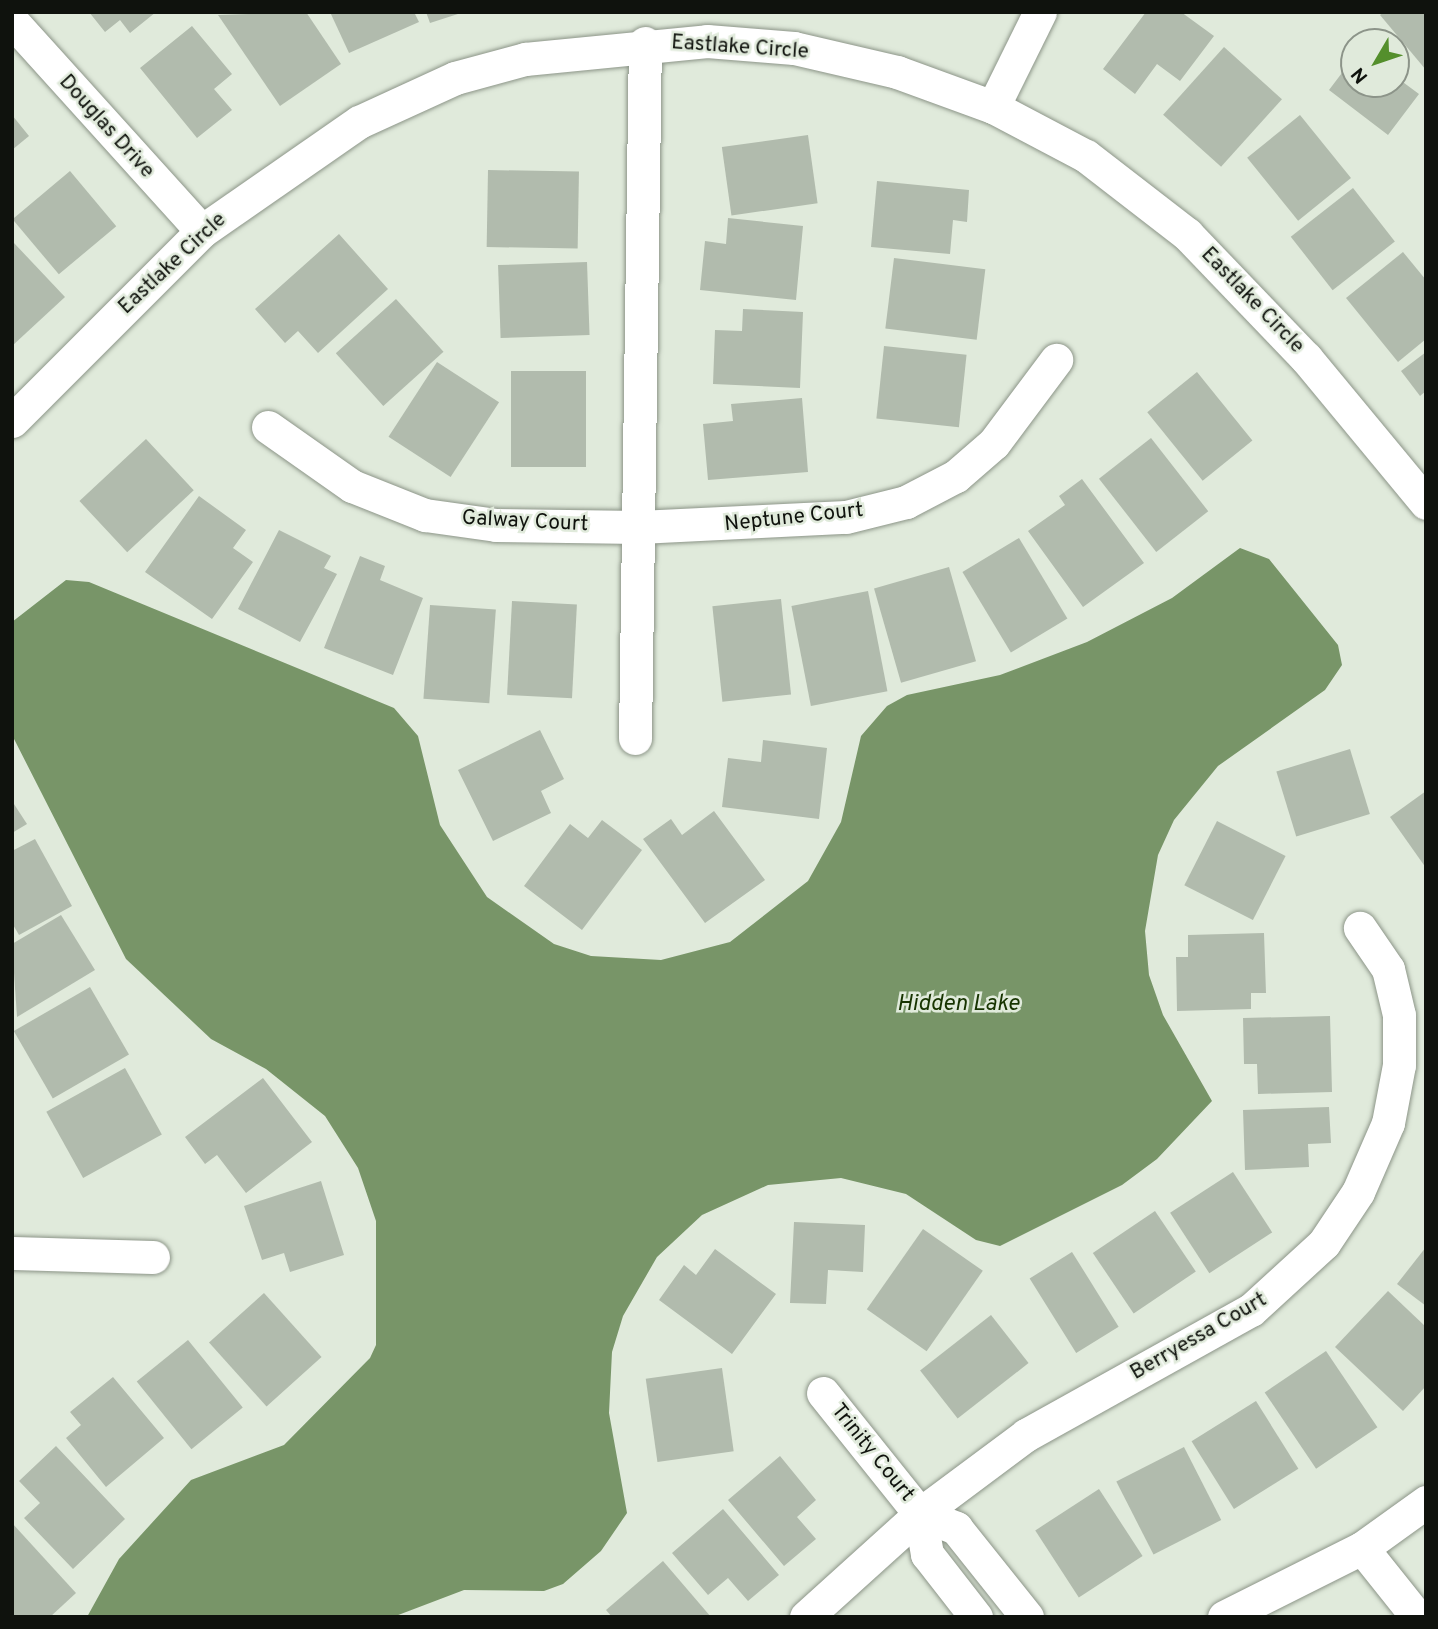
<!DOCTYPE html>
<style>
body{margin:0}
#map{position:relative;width:1438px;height:1629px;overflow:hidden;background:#e0eadb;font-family:Overpass,sans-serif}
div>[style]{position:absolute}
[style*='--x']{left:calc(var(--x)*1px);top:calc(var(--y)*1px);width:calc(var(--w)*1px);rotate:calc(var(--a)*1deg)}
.water>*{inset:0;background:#789568}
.building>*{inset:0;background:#b1bbad;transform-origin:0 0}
.roads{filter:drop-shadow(0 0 2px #8c9588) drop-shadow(0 0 2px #8c9588)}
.street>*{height:33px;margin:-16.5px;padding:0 16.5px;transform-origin:16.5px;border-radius:16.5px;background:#fff}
span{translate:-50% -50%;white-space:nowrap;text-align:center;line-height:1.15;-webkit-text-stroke:5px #e0eadb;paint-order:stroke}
.street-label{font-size:21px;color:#0f120d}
.water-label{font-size:23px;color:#173401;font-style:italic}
.frame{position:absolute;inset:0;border:14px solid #0f120d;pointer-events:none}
.north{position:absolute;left:1340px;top:28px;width:70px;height:70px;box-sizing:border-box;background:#e0eadb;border:2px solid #8c9489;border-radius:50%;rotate:231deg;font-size:19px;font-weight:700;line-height:28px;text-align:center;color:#0f120d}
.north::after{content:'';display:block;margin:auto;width:24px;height:32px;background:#548f2c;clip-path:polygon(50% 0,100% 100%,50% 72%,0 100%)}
</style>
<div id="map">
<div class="water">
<div style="clip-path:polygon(1240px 548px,1269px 559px,1338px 645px,1342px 665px,1325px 690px,1218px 766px,1174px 820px,1158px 855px,1145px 931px,1149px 975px,1163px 1015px,1212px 1101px,1157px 1159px,1122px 1185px,1000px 1246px,976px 1240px,906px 1194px,841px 1178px,768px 1185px,702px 1215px,657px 1257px,623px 1316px,612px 1352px,609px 1413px,627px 1513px,601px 1551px,563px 1584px,544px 1591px,464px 1590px,393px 1617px,87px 1617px,119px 1559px,191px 1480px,284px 1445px,370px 1358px,376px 1345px,376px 1221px,358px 1168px,325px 1116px,266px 1069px,211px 1039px,126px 959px,12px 735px,12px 622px,66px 580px,89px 582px,394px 708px,418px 736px,440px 825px,487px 897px,554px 944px,591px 956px,661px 960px,730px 942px,808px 881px,841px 822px,861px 736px,887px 706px,907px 695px,1000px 675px,1087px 642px,1172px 598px)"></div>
</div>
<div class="building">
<div style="clip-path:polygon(89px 12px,156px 12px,130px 33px,120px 20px,105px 32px)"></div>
<div style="clip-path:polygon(306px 12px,341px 64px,280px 106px,218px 15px)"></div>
<div style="clip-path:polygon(330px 12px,414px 12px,419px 22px,349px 53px)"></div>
<div style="clip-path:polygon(426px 12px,461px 12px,461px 13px,430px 23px)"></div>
<div style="clip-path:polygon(1146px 12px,1181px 12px,1214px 36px,1180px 81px,1157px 64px,1135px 94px,1103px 69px)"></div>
<div style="clip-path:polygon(1384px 12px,1426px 12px,1426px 70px,1380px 15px)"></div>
<div style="clip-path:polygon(192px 26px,232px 74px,214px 89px,232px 110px,197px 138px,140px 68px)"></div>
<div style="left:1224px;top:47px;width:78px;height:91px;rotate:42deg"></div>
<div style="clip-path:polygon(1354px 57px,1354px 84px,1396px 84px,1396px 77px,1419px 94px,1388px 135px,1329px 90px)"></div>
<div style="clip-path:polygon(12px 115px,29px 136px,12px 150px)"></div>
<div style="left:1300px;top:115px;width:81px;height:68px;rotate:51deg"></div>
<div style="left:808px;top:135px;width:69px;height:87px;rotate:82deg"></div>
<div style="left:488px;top:170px;width:91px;height:77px;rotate:1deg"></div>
<div style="left:70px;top:171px;width:72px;height:75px;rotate:50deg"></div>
<div style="clip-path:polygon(877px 181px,969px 190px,967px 222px,953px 220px,950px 254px,871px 247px)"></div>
<div style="left:1353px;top:188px;width:68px;height:79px;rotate:52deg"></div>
<div style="clip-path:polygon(728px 218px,803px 226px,796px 300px,700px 290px,705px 241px,726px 244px)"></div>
<div style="clip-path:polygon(339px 234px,388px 289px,318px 353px,298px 331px,285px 343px,255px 309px)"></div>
<div style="clip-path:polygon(14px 243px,65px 297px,12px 346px,12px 245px)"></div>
<div style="clip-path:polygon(1403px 252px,1426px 280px,1426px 339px,1398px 362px,1346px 298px)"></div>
<div style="left:894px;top:258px;width:92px;height:71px;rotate:7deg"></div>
<div style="left:587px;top:262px;width:73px;height:89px;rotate:88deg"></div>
<div style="left:396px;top:299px;width:71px;height:81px;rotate:48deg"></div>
<div style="clip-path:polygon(743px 309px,803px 312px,800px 388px,713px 384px,715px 330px,742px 331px)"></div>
<div style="left:884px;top:346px;width:83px;height:73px;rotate:6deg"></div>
<div style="clip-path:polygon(1426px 352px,1426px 391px,1420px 396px,1401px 371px)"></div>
<div style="left:437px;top:362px;width:74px;height:89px;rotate:33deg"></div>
<div style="left:511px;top:371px;width:75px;height:96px"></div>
<div style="left:1197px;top:372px;width:88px;height:64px;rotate:51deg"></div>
<div style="clip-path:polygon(802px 398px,808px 472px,708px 480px,703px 424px,733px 421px,731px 404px)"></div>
<div style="left:1151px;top:438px;width:93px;height:66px;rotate:52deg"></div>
<div style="left:146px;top:439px;width:70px;height:91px;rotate:47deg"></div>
<div style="clip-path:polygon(1082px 479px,1144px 563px,1083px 607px,1028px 531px,1065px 505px,1059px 496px)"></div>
<div style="clip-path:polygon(199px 496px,246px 530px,233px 548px,253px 562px,212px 619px,145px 572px)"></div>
<div style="clip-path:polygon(279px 530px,331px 556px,324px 568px,337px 574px,300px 642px,238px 609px)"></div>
<div style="left:1019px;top:538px;width:94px;height:66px;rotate:59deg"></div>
<div style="clip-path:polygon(360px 556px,385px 566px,380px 580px,423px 598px,393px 675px,324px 648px)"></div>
<div style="left:949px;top:567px;width:98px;height:78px;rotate:74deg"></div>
<div style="left:868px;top:591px;width:102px;height:78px;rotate:79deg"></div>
<div style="left:781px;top:599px;width:96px;height:69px;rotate:84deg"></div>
<div style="left:512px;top:601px;width:65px;height:94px;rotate:3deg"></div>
<div style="left:430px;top:605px;width:66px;height:94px;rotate:4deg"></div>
<div style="clip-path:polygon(540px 730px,564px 779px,541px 791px,551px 813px,493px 841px,458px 770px)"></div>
<div style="clip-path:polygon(763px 740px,827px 748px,819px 819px,722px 807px,728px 758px,761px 762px)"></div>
<div style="left:1350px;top:749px;width:68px;height:77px;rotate:73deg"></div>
<div style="clip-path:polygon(1426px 791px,1426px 868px,1390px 817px)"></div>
<div style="clip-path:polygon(12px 801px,27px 824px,12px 833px)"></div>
<div style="clip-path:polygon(714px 811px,765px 880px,705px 923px,643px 839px,671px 819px,682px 835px)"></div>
<div style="clip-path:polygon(602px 820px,642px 850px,582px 930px,524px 886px,570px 824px,588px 838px)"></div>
<div style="left:1217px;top:821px;width:77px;height:72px;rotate:27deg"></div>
<div style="clip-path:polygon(35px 839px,72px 906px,19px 935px,12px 923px,12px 851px)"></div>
<div style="clip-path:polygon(61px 915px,95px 970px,17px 1017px,12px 944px)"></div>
<div style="clip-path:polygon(1264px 933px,1266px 993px,1251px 993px,1251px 1009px,1177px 1011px,1176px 957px,1188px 957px,1188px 935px)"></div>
<div style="left:90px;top:987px;width:78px;height:88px;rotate:60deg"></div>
<div style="clip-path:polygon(1330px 1016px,1332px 1092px,1258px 1094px,1257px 1064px,1244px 1064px,1243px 1018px)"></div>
<div style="left:125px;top:1068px;width:76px;height:90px;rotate:61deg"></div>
<div style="clip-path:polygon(263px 1078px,312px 1142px,246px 1193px,217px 1155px,205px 1164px,185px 1137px)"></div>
<div style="clip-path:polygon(1329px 1107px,1331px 1143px,1308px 1144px,1309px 1167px,1245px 1170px,1243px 1110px)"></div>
<div style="left:1233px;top:1172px;width:72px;height:75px;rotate:57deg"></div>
<div style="clip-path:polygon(321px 1181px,344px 1255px,290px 1272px,284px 1253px,262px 1260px,244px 1206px)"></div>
<div style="left:1155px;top:1211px;width:73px;height:75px;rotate:56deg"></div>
<div style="clip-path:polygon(794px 1222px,865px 1225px,863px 1272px,828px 1270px,826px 1304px,790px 1303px)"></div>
<div style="left:923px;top:1229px;width:73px;height:98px;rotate:35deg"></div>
<div style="clip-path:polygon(1426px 1247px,1426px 1306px,1397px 1284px)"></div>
<div style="clip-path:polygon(715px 1249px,776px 1294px,732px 1354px,659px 1300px,684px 1265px,696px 1275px)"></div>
<div style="left:1072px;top:1252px;width:88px;height:50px;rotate:58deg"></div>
<div style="clip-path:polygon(1388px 1291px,1426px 1327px,1426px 1386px,1403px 1411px,1335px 1347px)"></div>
<div style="left:264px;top:1293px;width:86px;height:74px;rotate:48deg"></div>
<div style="left:991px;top:1315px;width:61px;height:90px;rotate:52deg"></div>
<div style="left:188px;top:1340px;width:87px;height:66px;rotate:51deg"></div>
<div style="left:1326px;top:1351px;width:92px;height:74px;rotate:56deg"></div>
<div style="left:722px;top:1368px;width:84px;height:77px;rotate:82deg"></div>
<div style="clip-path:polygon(113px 1377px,164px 1438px,106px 1487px,66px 1438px,81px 1425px,70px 1412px)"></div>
<div style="left:1256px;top:1401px;width:80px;height:76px;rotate:58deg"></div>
<div style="clip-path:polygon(56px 1446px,125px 1519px,73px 1569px,24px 1518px,40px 1503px,19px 1481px)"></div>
<div style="left:1184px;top:1447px;width:82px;height:76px;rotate:63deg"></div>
<div style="clip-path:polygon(780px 1456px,816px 1500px,797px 1517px,816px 1539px,784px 1566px,728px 1500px)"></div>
<div style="left:1099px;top:1489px;width:80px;height:76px;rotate:57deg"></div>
<div style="clip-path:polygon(723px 1509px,779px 1575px,748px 1601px,728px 1578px,708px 1595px,672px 1553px)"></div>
<div style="clip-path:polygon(12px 1523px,76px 1593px,50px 1617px,12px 1617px)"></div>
<div style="clip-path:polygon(663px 1561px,711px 1617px,612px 1617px,606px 1610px)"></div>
</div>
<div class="roads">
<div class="street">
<div style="--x:12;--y:21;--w:283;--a:47.9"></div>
<div style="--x:993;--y:107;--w:106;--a:-63.7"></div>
<div style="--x:12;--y:421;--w:269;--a:-45"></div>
<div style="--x:202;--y:231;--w:191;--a:-34.8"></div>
<div style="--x:359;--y:122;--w:106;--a:-24.6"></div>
<div style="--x:455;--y:78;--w:73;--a:-15.2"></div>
<div style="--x:525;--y:59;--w:183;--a:-5.6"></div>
<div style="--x:707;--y:41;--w:87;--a:4.6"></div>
<div style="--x:794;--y:48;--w:106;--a:13.1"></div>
<div style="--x:897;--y:72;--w:102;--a:20"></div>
<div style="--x:993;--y:107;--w:105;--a:27.8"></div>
<div style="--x:1086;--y:156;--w:128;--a:37.7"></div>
<div style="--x:1187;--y:234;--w:172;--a:46.2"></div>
<div style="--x:1306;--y:358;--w:188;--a:50.4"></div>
<div style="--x:268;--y:427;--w:103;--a:35.1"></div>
<div style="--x:352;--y:486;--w:79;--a:21.7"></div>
<div style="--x:425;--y:515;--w:72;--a:8"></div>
<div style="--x:496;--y:525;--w:143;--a:0.8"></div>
<div style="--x:639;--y:527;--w:207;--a:-2.8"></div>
<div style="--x:846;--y:517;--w:62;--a:-14"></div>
<div style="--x:906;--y:502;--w:56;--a:-27.5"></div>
<div style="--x:956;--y:476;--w:50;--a:-41"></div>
<div style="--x:994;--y:443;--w:104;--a:-53.2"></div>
<div style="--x:635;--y:738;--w:695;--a:-89.18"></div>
<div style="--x:12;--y:1253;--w:141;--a:1.6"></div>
<div style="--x:823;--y:1393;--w:155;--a:51.3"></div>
<div style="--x:920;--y:1514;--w:41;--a:80.1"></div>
<div style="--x:927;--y:1554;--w:80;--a:52.1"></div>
<div style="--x:920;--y:1514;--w:39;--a:21"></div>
<div style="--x:956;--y:1528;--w:114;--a:51.4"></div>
<div style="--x:1362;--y:1548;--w:88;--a:51.4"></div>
<div style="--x:806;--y:1617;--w:154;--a:-42.1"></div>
<div style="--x:920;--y:1514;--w:132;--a:-36.7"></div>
<div style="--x:1026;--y:1435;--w:257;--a:-29.1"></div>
<div style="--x:1251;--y:1310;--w:99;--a:-42.5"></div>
<div style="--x:1324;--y:1243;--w:61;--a:-56.3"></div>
<div style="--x:1358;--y:1192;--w:75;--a:-66.5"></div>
<div style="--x:1388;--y:1123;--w:59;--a:-79.3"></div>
<div style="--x:1399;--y:1065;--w:50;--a:-90"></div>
<div style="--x:1399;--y:1015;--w:47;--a:-103.4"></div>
<div style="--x:1388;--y:969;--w:50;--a:-124.3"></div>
<div style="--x:1224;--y:1617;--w:154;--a:-26.6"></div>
<div style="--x:1362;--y:1548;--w:79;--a:-35.7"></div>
</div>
</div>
<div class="street-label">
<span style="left:740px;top:48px;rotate:4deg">Eastlake Circle</span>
<span style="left:106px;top:127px;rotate:48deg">Douglas Drive</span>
<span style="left:173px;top:264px;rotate:-43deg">Eastlake Circle</span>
<span style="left:1252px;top:301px;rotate:46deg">Eastlake Circle</span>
<span style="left:794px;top:518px;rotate:-6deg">Neptune Court</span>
<span style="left:525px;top:522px;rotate:3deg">Galway Court</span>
<span style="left:1199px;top:1337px;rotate:-30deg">Berryessa Court</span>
<span style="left:872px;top:1453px;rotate:51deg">Trinity Court</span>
</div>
<div class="water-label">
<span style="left:958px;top:1005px">Hidden Lake</span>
</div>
<div class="frame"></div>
<div class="north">N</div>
</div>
